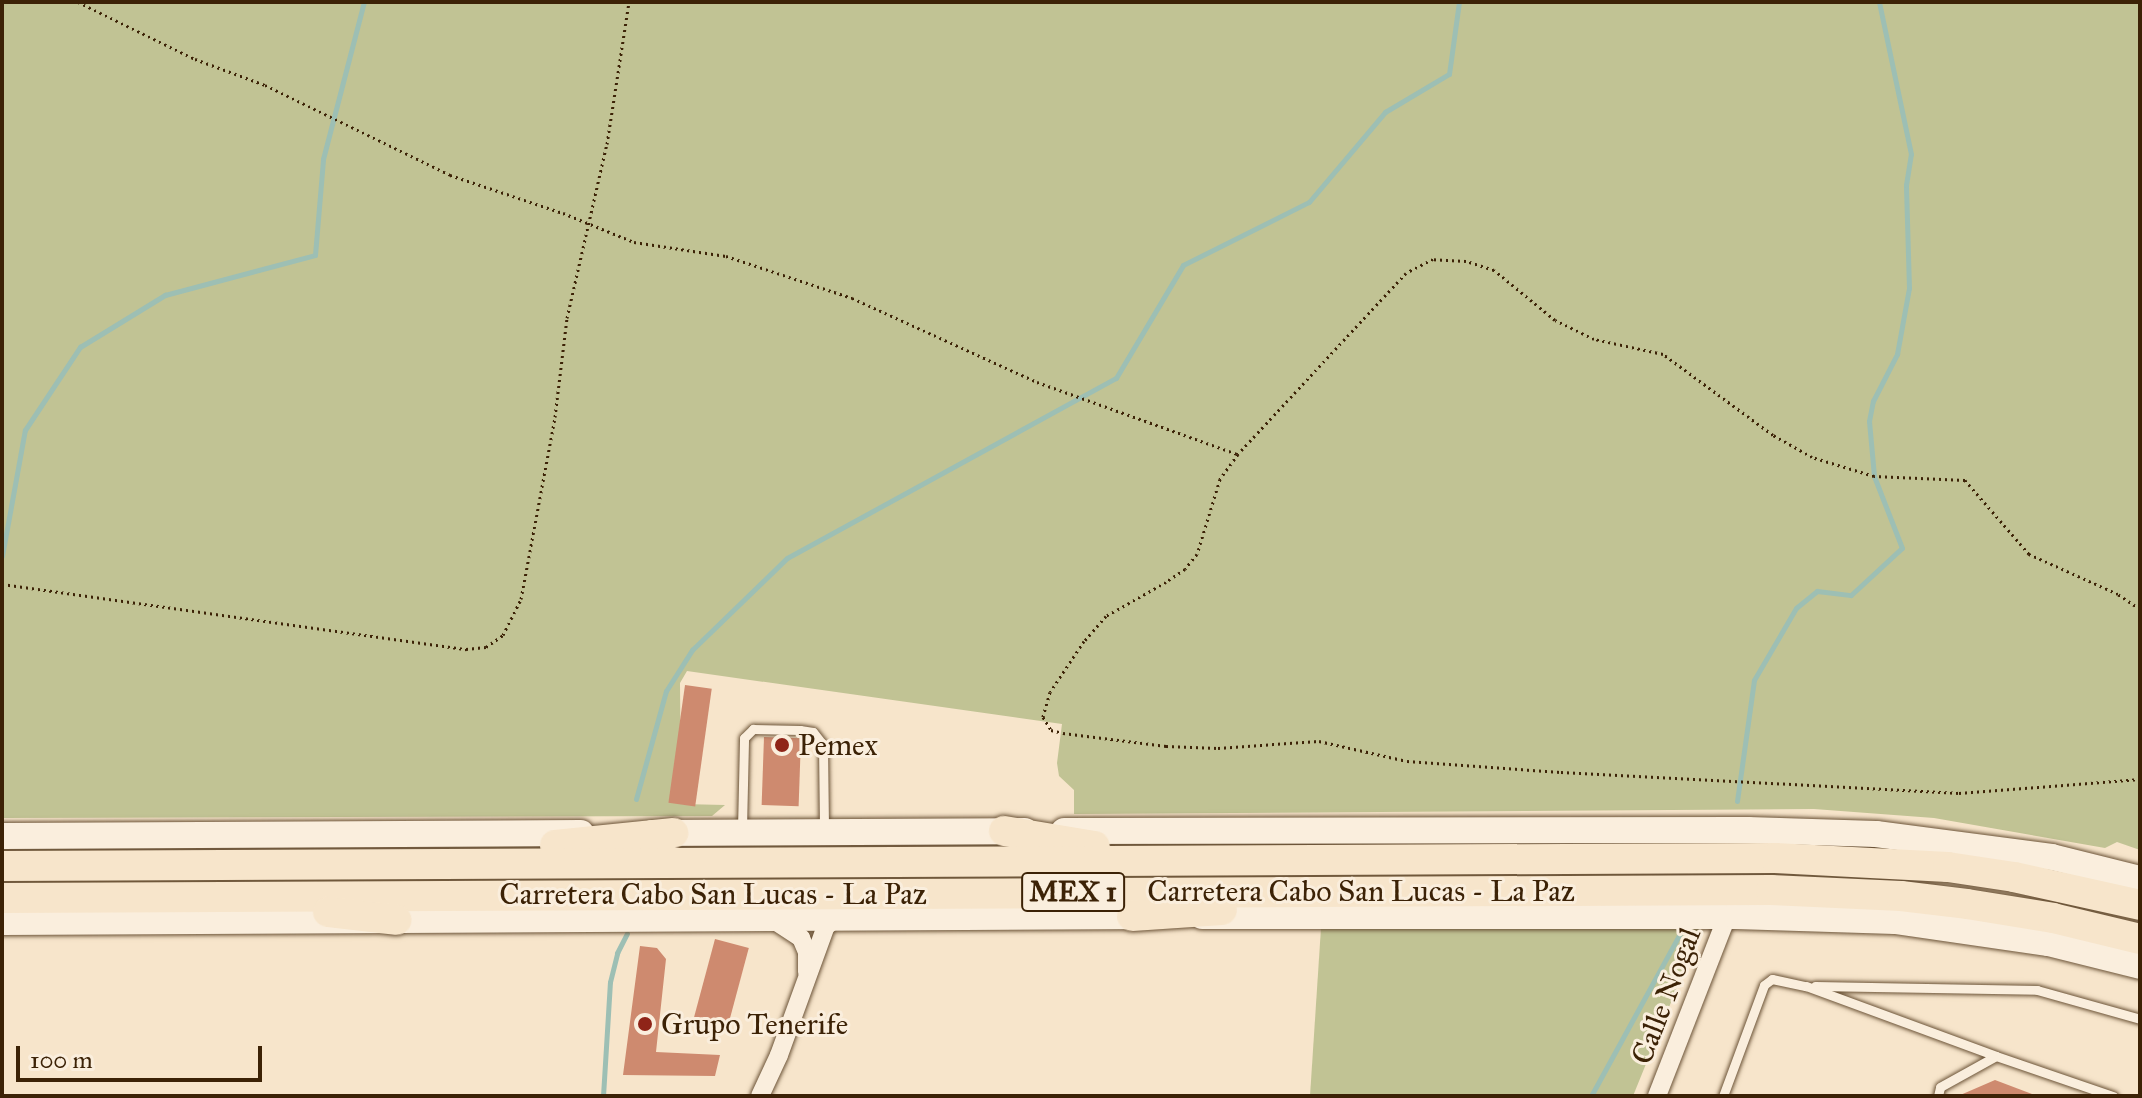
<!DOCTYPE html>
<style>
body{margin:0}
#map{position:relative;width:2142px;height:1098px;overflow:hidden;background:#f7e5cb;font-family:"IM FELL Great Primer",serif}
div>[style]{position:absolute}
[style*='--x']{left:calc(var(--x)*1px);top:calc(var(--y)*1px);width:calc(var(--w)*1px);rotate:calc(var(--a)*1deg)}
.green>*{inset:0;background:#c1c394}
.stream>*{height:5px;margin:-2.5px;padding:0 2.5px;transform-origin:2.5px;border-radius:2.5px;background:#9dbfb4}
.building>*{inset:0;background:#ce8a6f;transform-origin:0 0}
.path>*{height:3px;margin-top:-1.5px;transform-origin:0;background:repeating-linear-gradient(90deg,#3c2206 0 2px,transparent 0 6px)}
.roads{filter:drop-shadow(0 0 2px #6b5337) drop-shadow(0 0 2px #6b5337)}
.service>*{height:9px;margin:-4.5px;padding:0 4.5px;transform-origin:4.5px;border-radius:4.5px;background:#faeedd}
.minor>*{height:18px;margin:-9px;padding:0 9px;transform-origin:9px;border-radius:9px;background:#faeedd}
.secondary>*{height:26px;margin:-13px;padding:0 13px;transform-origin:13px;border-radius:13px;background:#faeedd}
.trunk>*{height:30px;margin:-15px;padding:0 15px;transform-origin:15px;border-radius:15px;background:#f7e5cb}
.dots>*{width:22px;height:22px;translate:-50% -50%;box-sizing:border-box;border:4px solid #faeedd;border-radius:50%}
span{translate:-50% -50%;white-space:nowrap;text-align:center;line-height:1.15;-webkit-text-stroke:6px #faeedd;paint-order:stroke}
.shield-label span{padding:2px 6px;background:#faeedd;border:2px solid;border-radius:6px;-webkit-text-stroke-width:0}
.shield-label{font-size:28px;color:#3c2206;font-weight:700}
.poi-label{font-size:30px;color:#3c2206}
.left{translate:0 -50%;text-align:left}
.street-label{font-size:30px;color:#3c2206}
.frame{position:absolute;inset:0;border:4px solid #3c2206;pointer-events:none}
.scale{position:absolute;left:16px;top:1046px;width:246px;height:36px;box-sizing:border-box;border:4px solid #3c2206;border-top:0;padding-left:10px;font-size:24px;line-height:28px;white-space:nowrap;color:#3c2206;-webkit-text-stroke:6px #faeedd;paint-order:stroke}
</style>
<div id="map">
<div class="green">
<div style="clip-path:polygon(2px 2px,2140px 2px,2140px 850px,2117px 842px,2105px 848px,1934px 818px,1814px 809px,1074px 814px,1074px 790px,1059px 776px,1057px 763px,1062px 724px,687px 671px,680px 683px,681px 804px,725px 805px,712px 816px,2px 818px)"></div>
<div style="clip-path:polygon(1702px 926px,1633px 1096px,1310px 1096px,1321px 928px)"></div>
</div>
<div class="stream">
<div style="--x:2;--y:556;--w:128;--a:-79.7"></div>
<div style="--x:25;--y:430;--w:100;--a:-56.5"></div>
<div style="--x:80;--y:347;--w:100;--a:-31.5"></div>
<div style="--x:165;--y:295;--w:155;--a:-14.9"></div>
<div style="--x:315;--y:255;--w:96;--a:-85.2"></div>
<div style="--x:323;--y:159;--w:162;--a:-75.4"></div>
<div style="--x:636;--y:799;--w:112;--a:-74.5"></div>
<div style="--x:666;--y:691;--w:49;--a:-57.6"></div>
<div style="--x:692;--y:650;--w:132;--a:-44.1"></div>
<div style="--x:787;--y:558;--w:375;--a:-28.7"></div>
<div style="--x:1116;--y:378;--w:131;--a:-59.3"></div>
<div style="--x:1183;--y:265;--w:141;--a:-26.6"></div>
<div style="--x:1309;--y:202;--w:118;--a:-49.8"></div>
<div style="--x:1385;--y:112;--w:74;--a:-30.7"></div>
<div style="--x:1449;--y:74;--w:73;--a:-82.1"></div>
<div style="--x:1737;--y:801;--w:122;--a:-82"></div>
<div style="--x:1754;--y:680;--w:83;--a:-59.7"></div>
<div style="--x:1796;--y:608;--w:27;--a:-39"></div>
<div style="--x:1817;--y:591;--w:34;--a:7"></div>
<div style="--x:1851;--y:595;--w:69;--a:-42.7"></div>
<div style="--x:1902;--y:548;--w:77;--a:-111.3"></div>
<div style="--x:1874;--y:476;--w:55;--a:-95.2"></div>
<div style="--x:1869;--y:421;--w:20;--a:-79"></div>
<div style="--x:1873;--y:401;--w:53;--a:-62.9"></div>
<div style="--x:1897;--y:354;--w:67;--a:-79.7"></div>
<div style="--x:1909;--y:288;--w:103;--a:-91.7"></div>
<div style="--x:1906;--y:185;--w:31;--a:-81"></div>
<div style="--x:1911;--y:154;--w:155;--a:-101.9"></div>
<div style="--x:603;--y:1096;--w:114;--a:-86.5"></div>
<div style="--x:610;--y:982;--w:30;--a:-76"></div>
<div style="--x:617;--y:953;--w:22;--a:-63"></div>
<div style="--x:1591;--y:1096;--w:194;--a:-61.3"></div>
</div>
<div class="building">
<div style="left:685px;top:685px;width:27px;height:119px;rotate:8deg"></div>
<div style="left:764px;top:737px;width:37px;height:68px;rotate:2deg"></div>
<div style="left:715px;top:939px;width:35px;height:88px;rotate:15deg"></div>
<div style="clip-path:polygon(640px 946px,657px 948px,666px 959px,656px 1052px,720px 1055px,715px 1076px,623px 1075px)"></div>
<div style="clip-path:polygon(1995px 1080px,2035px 1095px,2034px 1096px,1958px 1096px)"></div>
</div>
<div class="path">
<div style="--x:78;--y:2;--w:130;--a:26"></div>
<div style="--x:195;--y:59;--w:75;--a:20.4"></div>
<div style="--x:265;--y:85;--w:206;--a:25.9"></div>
<div style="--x:450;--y:175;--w:119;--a:18.6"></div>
<div style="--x:563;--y:213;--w:77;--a:22.2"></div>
<div style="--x:634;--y:242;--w:93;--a:8.7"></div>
<div style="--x:726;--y:256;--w:133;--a:18.4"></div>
<div style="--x:852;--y:298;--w:203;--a:24.4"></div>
<div style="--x:1037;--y:382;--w:213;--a:19.8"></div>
<div style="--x:2;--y:584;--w:469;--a:8"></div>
<div style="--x:466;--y:649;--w:20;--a:-6"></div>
<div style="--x:486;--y:647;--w:21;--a:-35"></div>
<div style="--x:503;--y:635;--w:40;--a:-63.4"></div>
<div style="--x:521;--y:599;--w:185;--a:-79.4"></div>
<div style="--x:555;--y:417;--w:100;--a:-83.1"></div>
<div style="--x:567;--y:318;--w:179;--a:-77.1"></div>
<div style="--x:607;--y:144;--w:144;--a:-81.2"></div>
<div style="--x:2140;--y:609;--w:27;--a:-146"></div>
<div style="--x:2118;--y:594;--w:98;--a:-155.8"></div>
<div style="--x:2029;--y:554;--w:98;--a:-130.9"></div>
<div style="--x:1965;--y:480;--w:91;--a:-177.5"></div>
<div style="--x:1874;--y:476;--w:65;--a:-163"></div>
<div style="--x:1812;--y:457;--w:45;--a:-150.6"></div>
<div style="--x:1773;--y:435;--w:137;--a:-143.6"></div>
<div style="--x:1663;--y:354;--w:71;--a:-167.7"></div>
<div style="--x:1594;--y:339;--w:43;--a:-154"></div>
<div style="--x:1555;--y:320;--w:79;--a:-140.7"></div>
<div style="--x:1494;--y:270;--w:29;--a:-162"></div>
<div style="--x:1466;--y:261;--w:33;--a:-177"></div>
<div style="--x:1433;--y:259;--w:30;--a:153"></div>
<div style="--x:1406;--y:273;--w:247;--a:132.9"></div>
<div style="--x:1238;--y:454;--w:31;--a:126"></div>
<div style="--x:1220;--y:479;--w:78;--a:107"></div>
<div style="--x:1197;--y:554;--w:19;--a:129"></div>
<div style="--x:1185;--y:569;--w:23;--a:146"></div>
<div style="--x:1166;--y:582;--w:69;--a:150.5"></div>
<div style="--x:1106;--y:616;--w:33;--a:131"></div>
<div style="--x:1084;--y:641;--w:61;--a:123.7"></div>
<div style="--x:1050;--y:692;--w:26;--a:106"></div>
<div style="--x:1043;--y:717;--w:15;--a:58"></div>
<div style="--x:1051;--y:730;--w:12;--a:14"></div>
<div style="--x:1063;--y:733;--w:104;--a:7.2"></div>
<div style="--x:1166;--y:746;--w:52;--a:2.2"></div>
<div style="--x:1218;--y:748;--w:101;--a:-4"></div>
<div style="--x:1319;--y:741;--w:90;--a:12.8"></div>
<div style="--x:1407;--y:761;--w:154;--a:4.1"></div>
<div style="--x:1561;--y:772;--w:399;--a:3"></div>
<div style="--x:1959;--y:793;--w:182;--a:-4.4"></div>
</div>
<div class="roads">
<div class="service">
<div style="--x:742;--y:829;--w:91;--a:-88.7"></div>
<div style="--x:744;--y:738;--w:13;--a:-45"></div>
<div style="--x:753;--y:729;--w:47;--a:1.2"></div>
<div style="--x:800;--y:730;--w:13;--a:9"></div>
<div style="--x:813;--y:732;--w:16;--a:52"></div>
<div style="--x:823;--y:745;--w:85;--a:89.3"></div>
<div style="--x:1815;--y:986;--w:222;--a:1"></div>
<div style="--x:2037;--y:990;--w:107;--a:15.7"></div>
<div style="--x:1723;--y:1096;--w:118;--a:-69.7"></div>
<div style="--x:1764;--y:985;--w:10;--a:-37"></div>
<div style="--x:1772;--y:979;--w:35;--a:12"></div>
<div style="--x:1806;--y:986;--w:202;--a:20.2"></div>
<div style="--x:1938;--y:1096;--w:9;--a:-77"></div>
<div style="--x:1940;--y:1087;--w:64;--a:-29"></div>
<div style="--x:1996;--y:1056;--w:124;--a:18.9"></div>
</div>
<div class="minor">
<div style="--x:775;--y:921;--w:31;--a:33"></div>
<div style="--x:801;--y:938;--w:15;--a:67"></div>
<div style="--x:807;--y:952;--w:20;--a:90"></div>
<div style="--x:760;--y:1096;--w:45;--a:-65.1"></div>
<div style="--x:779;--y:1055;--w:137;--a:-70"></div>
<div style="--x:826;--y:926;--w:14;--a:-36"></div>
<div style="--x:1657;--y:1096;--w:193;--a:-68.7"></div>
</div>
<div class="secondary">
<div style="--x:1064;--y:831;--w:684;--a:-0.08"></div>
<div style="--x:1748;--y:830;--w:128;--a:1.8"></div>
<div style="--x:1876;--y:834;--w:177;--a:7.4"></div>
<div style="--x:2052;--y:857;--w:91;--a:14"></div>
<div style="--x:652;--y:833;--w:373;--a:-0.3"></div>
<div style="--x:2;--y:836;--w:579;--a:-0.3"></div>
<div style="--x:1202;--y:916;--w:534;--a:0"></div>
<div style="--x:1736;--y:916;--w:159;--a:1.8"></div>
<div style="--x:1895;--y:921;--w:155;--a:8.2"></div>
<div style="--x:2048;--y:943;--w:95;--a:14"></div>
<div style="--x:2;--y:922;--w:1148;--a:-0.3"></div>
</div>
<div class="trunk">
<div style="--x:1004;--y:831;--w:92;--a:9.4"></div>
<div style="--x:555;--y:845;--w:119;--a:-5.8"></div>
<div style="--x:2;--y:866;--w:1773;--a:-0.26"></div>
<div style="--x:1775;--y:858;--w:173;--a:3"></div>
<div style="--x:1948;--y:867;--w:67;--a:8.6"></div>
<div style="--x:2014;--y:877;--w:129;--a:12.5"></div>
<div style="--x:2;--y:898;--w:1769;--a:-0.26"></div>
<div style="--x:1771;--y:890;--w:130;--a:2.6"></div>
<div style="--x:1901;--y:896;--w:66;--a:6.9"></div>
<div style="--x:1967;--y:904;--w:87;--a:9.2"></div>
<div style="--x:2053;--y:918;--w:89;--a:13.6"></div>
<div style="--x:328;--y:912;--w:69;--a:6.6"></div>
<div style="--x:1132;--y:916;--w:90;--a:-3.8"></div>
</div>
</div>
<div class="dots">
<div style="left:782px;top:745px;background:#8f2418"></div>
<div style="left:645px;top:1024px;background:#8f2418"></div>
</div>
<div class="shield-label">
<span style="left:1073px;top:892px">MEX 1</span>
</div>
<div class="poi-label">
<span class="left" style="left:798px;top:745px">Pemex</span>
<span class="left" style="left:661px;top:1024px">Grupo Tenerife</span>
</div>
<div class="street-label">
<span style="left:1361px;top:891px">Carretera Cabo San Lucas - La Paz</span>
<span style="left:713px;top:894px">Carretera Cabo San Lucas - La Paz</span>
<span style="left:1666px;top:996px;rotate:-69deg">Calle Nogal</span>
</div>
<div class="frame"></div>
<div class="scale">100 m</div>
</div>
